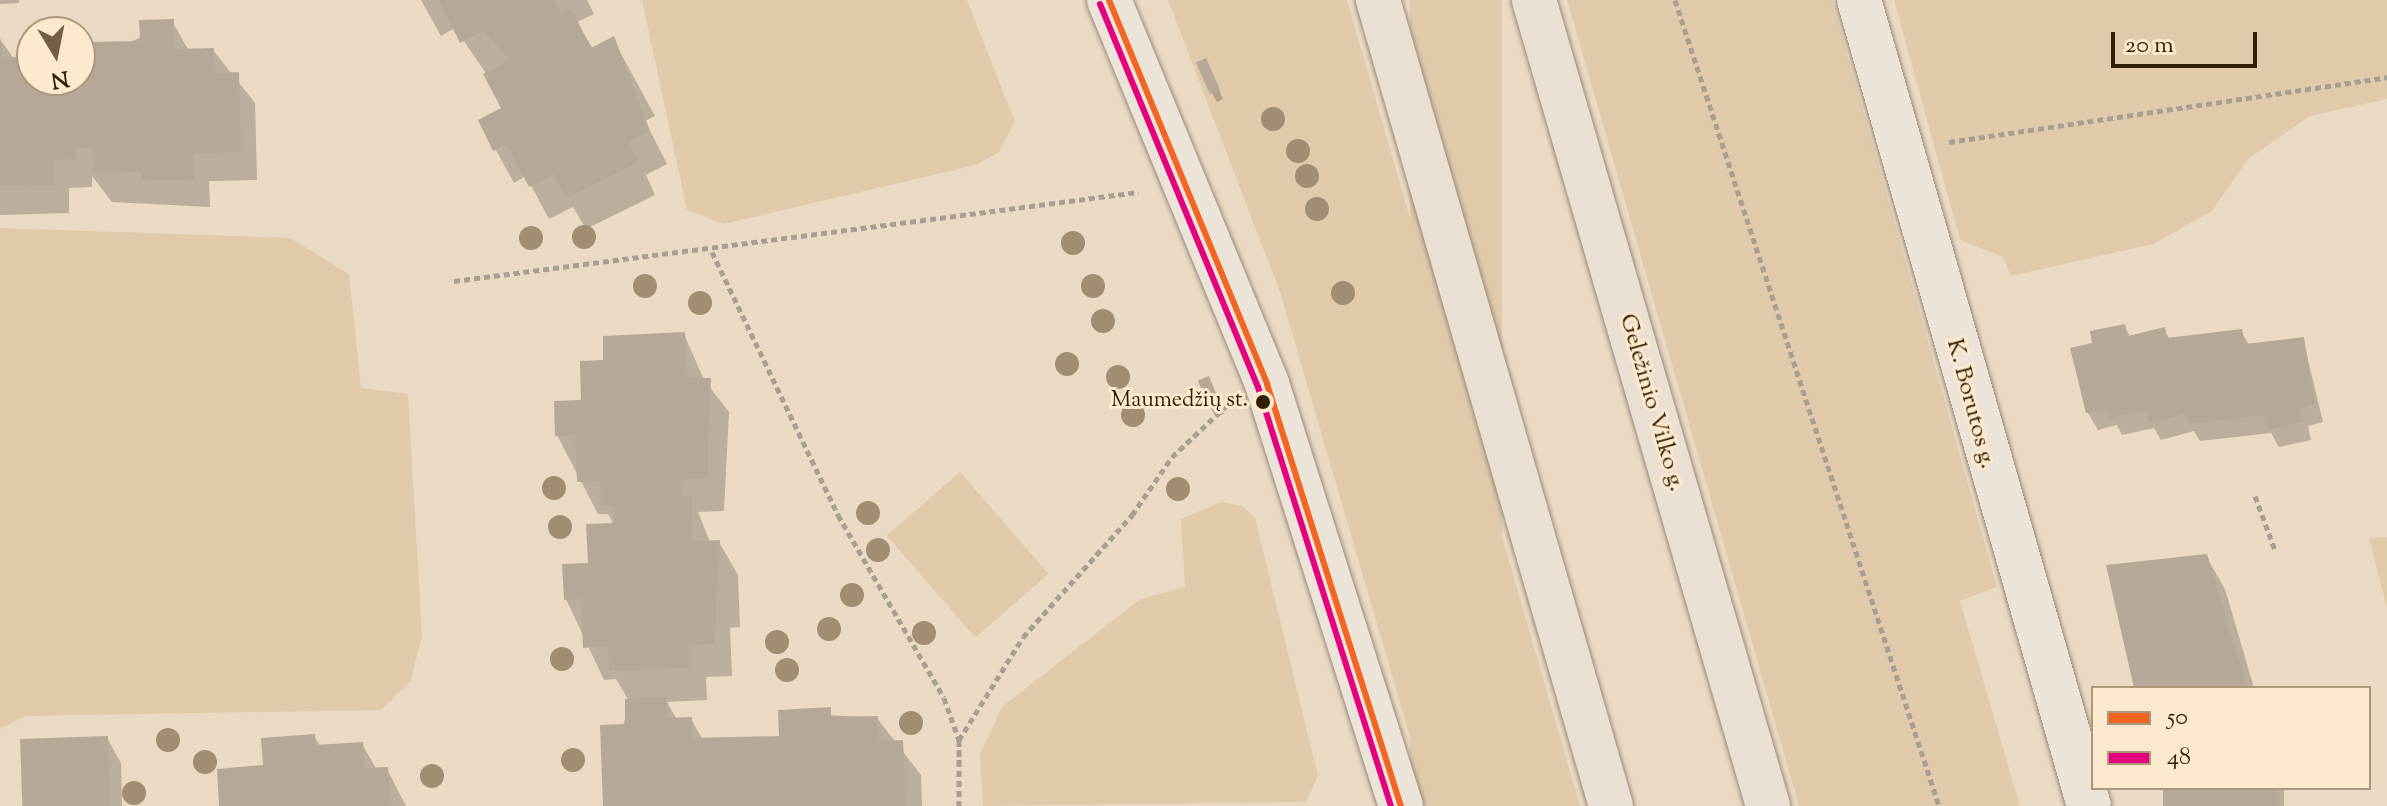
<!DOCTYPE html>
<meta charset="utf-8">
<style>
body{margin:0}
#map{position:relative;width:2387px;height:806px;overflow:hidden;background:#ebdac3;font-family:"Sorts Mill Goudy",serif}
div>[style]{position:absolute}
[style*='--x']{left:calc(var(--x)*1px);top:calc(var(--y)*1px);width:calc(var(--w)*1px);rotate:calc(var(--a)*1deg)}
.green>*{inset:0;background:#e1caaa;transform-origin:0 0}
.shadow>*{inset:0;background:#0003;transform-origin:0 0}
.building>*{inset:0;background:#b5a896;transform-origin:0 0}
.path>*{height:5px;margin-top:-2.5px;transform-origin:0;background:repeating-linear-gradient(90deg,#a89f94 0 6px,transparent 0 10px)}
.roads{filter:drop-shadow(0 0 2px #978b7b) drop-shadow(0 0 2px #978b7b)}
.minor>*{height:44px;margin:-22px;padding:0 22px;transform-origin:22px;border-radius:22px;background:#ede4d9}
.highway>*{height:44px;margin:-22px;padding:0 22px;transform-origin:22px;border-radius:22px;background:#e9e0d3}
.bus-1>*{height:6px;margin:-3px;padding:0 3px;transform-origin:3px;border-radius:3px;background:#f26522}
.bus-2>*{height:6px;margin:-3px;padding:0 3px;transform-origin:3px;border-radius:3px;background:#e5007d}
.trees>*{width:24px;height:24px;margin:-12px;border-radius:50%;background:#a18d72}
.dots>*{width:22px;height:22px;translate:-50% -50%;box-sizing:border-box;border:4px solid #fce9ce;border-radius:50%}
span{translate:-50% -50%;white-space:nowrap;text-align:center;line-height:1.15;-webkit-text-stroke:6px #fce9ce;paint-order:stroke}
.bus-label{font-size:22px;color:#321f03}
.right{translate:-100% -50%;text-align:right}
.street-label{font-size:24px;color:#321f03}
.legend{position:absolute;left:2091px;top:686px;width:280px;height:104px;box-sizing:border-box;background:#fce9ce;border:2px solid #ab987d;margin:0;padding:10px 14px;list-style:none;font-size:24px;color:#321f03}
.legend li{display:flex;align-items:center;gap:16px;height:40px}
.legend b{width:40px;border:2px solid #ab987d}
.north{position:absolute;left:16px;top:16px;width:80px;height:80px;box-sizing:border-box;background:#fce9ce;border:2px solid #ab987d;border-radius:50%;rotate:170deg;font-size:22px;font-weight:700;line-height:32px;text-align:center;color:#321f03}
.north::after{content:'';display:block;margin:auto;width:28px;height:36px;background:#736046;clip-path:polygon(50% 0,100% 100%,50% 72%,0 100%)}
.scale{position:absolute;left:2111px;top:32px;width:146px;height:36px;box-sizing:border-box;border:4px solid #321f03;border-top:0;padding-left:10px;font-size:24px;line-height:28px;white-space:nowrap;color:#321f03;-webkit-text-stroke:6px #fce9ce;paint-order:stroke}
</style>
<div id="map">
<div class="green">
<div style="clip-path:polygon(642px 0,967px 0,1015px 122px,999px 152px,976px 165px,724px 224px,687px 210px)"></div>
<div style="clip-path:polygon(1168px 0,1347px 0,1580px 806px,1430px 806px,1281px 295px)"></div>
<div style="left:1410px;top:0;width:92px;height:839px"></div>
<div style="clip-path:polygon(1567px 0,1832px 0,1997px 587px,1960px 601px,2020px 806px,1799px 806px)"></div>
<div style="clip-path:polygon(1894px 0,2387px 0,2387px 99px,2310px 116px,2248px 159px,2212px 211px,2153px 244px,2011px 276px,2003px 257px,1960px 240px)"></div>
<div style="clip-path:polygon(0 228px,290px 238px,349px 274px,361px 388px,408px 394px,422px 637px,410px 682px,381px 710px,26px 716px,0 729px)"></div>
<div style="left:960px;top:472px;width:135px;height:97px;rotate:49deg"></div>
<div style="clip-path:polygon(1221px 502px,1243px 506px,1255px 518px,1318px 776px,1306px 802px,983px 806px,980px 754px,1002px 707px,1139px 600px,1185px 587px,1181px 519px)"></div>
<div style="clip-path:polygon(2387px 537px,2387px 608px,2369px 538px)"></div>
</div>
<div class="shadow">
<div style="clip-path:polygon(0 0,19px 0,19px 3px,0 4px)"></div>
<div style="clip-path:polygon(421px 0,587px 0,594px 14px,577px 22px,593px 49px,613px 39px,655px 116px,645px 121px,667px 164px,646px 175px,655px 195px,586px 229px,573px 207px,549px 219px,526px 176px,514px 183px,480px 121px,503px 109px,485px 72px,455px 28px,441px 36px)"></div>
<div style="clip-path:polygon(172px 21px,189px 51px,213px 50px,255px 103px,257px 180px,209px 181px,210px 207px,112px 202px,92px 176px,92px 187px,69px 188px,69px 213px,0 215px,0 39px,14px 59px,26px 59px,32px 80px,69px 81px,80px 80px,80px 68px)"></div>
<div style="clip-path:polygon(1210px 70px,1223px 99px,1217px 102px,1212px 93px)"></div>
<div style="clip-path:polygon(2124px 326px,2131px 338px,2164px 330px,2170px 339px,2241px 331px,2249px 345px,2303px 339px,2323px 422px,2308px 426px,2311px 440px,2279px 447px,2271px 433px,2200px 441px,2194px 431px,2161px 440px,2154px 428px,2122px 435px,2117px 425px,2098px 430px,2088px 413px,2094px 345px)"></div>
<div style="clip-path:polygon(684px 334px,704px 380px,729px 412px,724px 511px,698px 512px,710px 542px,719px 542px,738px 575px,740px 627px,730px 628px,732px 676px,706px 677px,707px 700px,667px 702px,677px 720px,691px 719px,703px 740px,781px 738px,780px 712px,877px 718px,921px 775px,922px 806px,605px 806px,629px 701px,616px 679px,604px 680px,566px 599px,614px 525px,608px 514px,598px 514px,557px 435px,605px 362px)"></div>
<div style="clip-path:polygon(1213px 387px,1224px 414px,1216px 417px,1211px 409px)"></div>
<div style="clip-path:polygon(2206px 556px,2225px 589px,2254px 688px,2140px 688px)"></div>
<div style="clip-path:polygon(314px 736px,321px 747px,362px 744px,377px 770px,387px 769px,406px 806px,221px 806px)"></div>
<div style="clip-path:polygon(107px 738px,121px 763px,122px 806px,24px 806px)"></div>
<div style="left:2166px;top:788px;width:118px;height:19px"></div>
</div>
<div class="building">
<div style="clip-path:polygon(439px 0,554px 0,561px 13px,571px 8px,591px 48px,614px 36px,650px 131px,629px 142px,638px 162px,566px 198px,554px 174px,529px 187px,507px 144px,493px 151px,478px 120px,501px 108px,483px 74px,510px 60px,483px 31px,460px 43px)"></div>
<div style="clip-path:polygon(174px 19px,174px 49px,214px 48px,215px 73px,239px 72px,241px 152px,194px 153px,194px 179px,142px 181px,142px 172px,94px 174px,93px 147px,76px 148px,77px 159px,54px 160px,54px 185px,0 186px,0 37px,4px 57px,27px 57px,28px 81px,80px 80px,88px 42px,140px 41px,139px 20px)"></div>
<div style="left:1206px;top:58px;width:35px;height:11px;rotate:66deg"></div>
<div style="clip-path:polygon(2125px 324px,2128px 336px,2165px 327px,2167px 338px,2242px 329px,2245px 344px,2304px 337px,2315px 404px,2300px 409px,2302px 422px,2267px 430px,2263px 415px,2188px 424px,2185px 414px,2149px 423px,2146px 410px,2110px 418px,2108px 408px,2086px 413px,2070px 348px,2092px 343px,2090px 331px)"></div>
<div style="clip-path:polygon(685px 332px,687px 378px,711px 378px,707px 478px,681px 480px,682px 496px,692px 496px,693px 541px,720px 540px,714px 644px,689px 645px,689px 668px,609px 671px,608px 646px,583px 648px,581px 599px,564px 600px,562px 564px,588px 563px,586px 524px,614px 523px,614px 506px,601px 506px,600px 481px,577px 482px,575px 435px,555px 436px,554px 401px,581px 400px,580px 361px,603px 360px,603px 336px)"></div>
<div style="left:1209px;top:376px;width:31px;height:12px;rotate:68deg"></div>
<div style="clip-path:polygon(2207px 554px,2247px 688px,2134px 688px,2106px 565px)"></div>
<div style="clip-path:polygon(667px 697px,667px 718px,692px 717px,693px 738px,779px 736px,778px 710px,831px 707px,831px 717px,878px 716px,879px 741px,903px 740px,906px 806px,603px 806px,600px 725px,625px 724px,625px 699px)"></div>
<div style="clip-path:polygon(315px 734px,316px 745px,363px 742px,365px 768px,388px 767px,391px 806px,219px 806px,217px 769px,263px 765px,261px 738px)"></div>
<div style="left:108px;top:736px;width:70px;height:88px;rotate:88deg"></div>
<div style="left:2163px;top:788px;width:114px;height:19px"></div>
</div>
<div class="path">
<div style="--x:1675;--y:0;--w:848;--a:71.86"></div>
<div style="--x:1949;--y:142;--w:443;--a:-8.4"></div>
<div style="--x:712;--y:252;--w:292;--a:64.4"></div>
<div style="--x:838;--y:515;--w:211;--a:59.9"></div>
<div style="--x:944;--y:698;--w:45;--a:70.3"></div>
<div style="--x:454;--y:281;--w:690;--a:-7.41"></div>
<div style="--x:2255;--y:496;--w:58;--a:69.7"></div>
<div style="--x:959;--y:806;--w:66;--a:-90"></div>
<div style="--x:959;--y:740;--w:121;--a:-58.1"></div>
<div style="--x:1023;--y:637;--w:164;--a:-48.2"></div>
<div style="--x:1132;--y:515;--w:70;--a:-55.4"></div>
<div style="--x:1172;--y:457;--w:74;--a:-43.4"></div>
</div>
<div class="roads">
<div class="minor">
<div style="--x:1109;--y:0;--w:415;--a:67.6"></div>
<div style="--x:1267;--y:384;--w:443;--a:72.4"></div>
<div style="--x:1859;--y:0;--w:838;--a:74.07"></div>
</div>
<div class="highway">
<div style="--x:1378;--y:0;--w:839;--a:73.88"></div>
<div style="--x:1534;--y:0;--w:839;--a:73.81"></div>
</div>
</div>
<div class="bus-1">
<div style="--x:1109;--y:0;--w:415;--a:67.6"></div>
<div style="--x:1267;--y:384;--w:443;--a:72.4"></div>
</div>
<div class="bus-2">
<div style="--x:1100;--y:4;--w:414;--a:67.6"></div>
<div style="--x:1258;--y:387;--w:440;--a:72.4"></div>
</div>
<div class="trees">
<div style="left:1273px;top:119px"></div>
<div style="left:1298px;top:151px"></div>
<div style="left:1307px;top:176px"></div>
<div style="left:1317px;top:209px"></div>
<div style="left:584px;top:237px"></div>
<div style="left:531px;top:238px"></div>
<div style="left:1073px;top:243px"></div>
<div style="left:645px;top:286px"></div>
<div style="left:1093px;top:286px"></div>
<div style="left:1343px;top:293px"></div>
<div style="left:700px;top:303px"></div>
<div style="left:1103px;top:321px"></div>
<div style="left:1067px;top:364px"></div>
<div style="left:1118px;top:377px"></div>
<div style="left:1133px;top:415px"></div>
<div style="left:554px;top:488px"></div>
<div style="left:1178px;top:489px"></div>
<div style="left:868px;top:513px"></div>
<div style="left:560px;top:527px"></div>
<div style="left:878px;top:550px"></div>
<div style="left:852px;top:595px"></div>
<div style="left:829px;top:629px"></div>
<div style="left:924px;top:633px"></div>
<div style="left:777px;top:642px"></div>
<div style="left:562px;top:659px"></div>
<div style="left:787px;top:670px"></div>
<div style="left:911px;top:723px"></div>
<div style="left:168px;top:740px"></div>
<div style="left:573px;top:760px"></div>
<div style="left:205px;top:762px"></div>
<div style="left:432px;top:776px"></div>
<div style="left:134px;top:793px"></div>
</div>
<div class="dots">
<div style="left:1263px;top:402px;background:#321f03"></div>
</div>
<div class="bus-label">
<span class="right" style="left:1248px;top:402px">Maumedžių st.</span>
</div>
<div class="street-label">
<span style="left:1651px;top:403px;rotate:74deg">Geležinio Vilko g.</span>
<span style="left:1970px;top:404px;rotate:75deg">K. Borutos g.</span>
</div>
<ul class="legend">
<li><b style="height:10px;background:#f26522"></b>50</li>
<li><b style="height:10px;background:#e5007d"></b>48</li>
</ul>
<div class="north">N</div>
<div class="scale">20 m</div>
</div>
